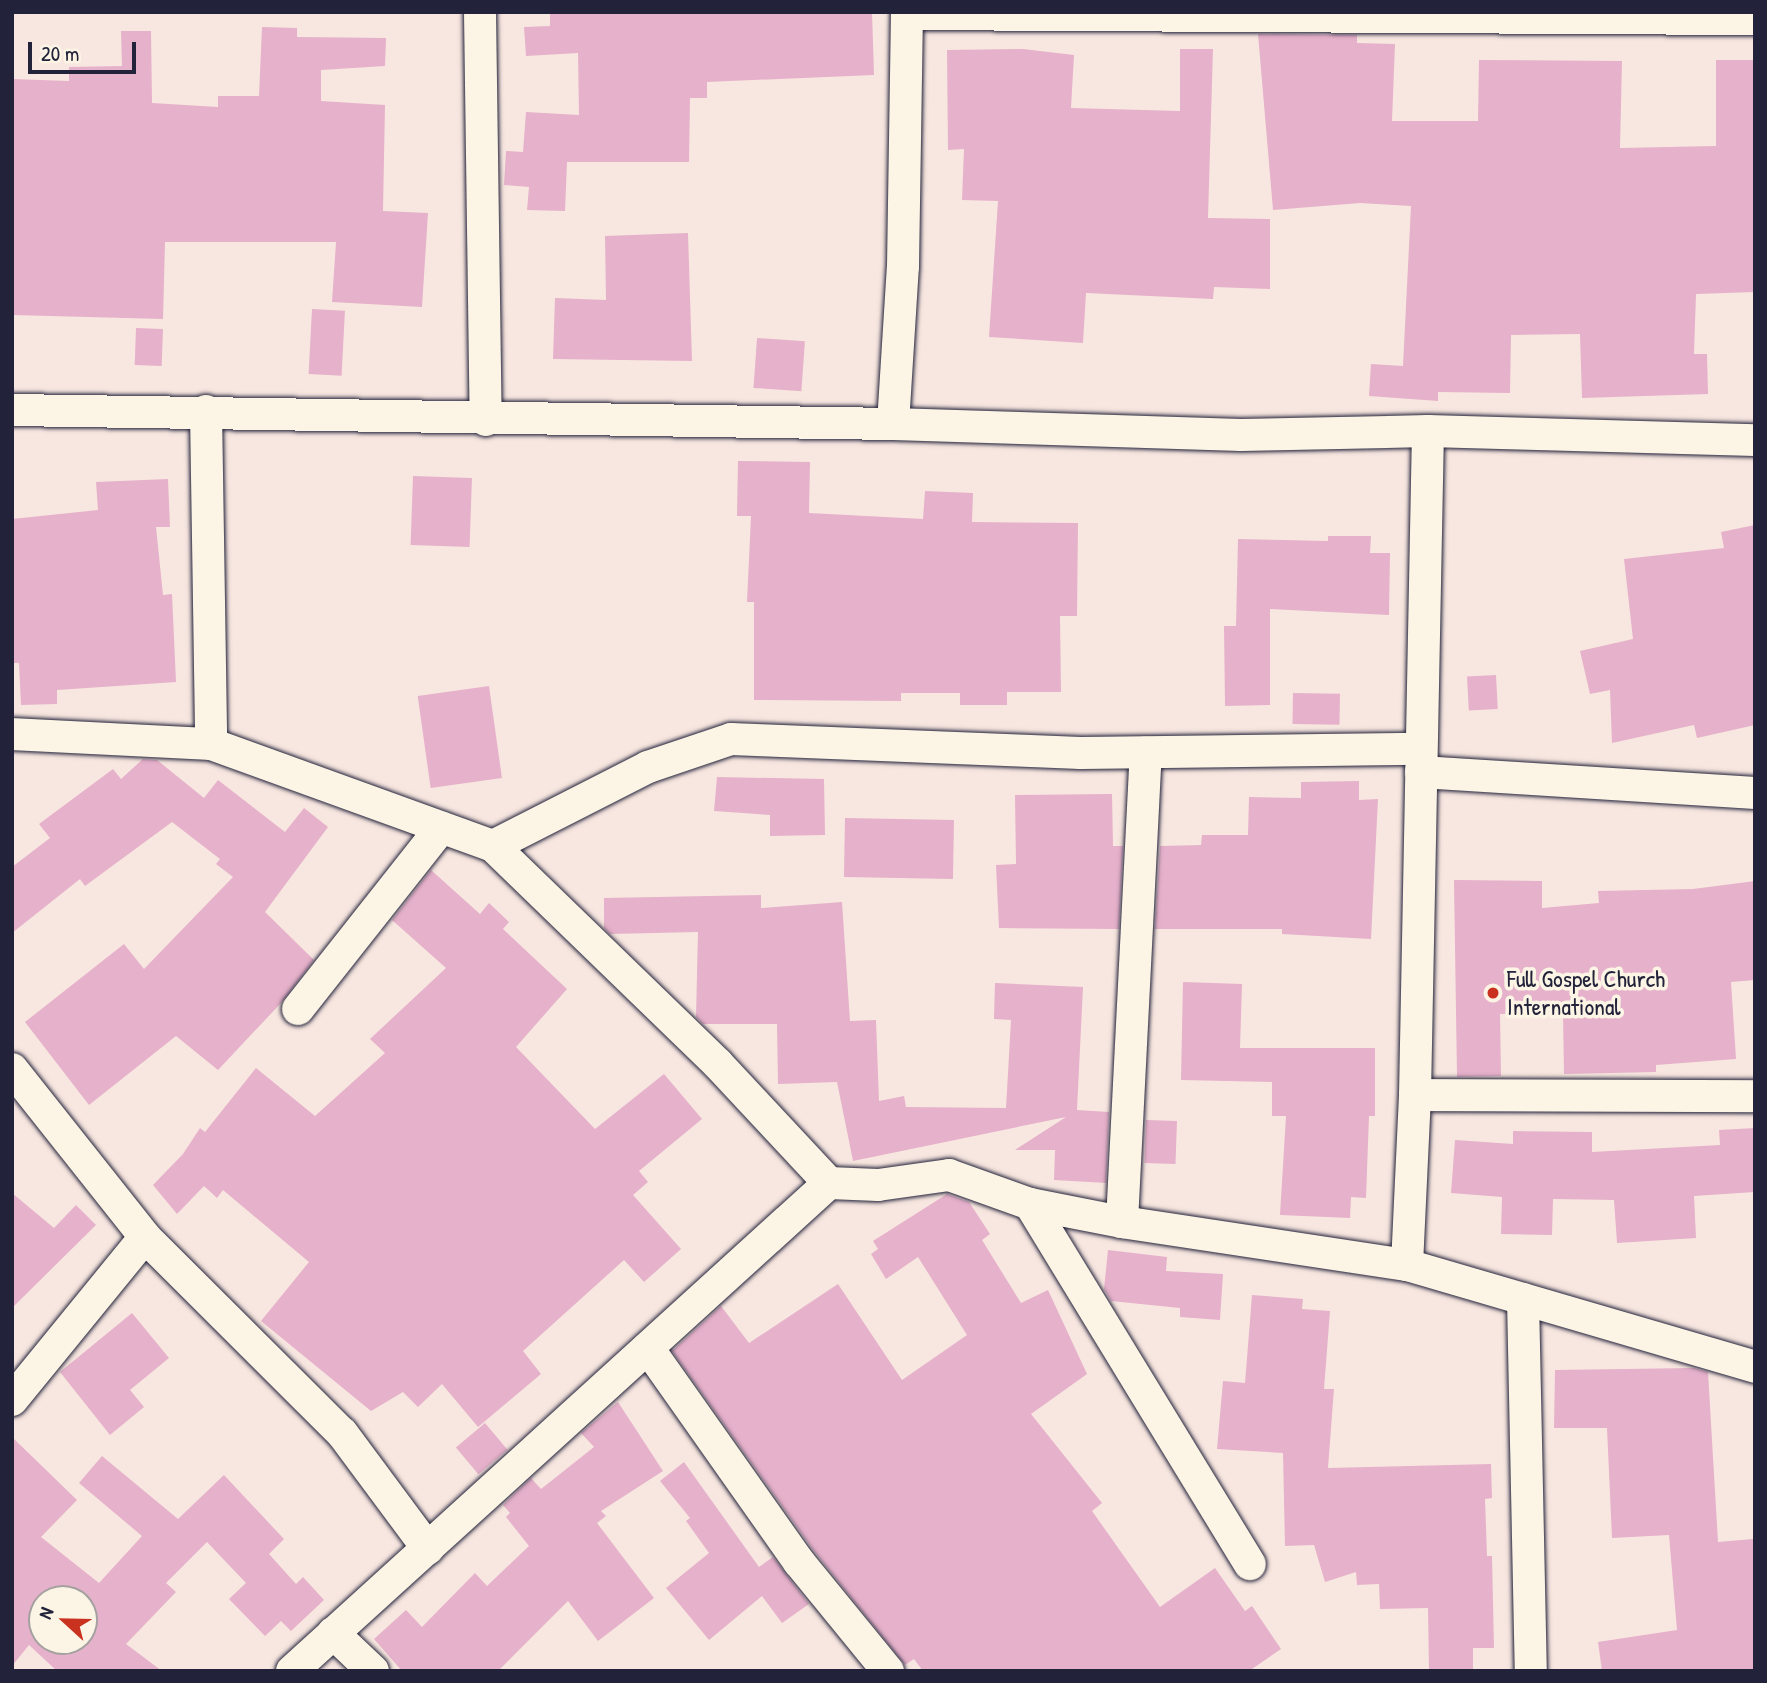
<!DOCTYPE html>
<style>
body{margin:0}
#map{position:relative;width:1767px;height:1683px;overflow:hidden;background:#f8e7e0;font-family:"Patrick Hand",sans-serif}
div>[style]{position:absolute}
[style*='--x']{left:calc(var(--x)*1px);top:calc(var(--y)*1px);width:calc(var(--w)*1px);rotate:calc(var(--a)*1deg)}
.building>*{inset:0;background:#e6b1ca;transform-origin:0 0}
.roads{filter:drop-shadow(0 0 2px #22223b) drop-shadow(0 0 2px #22223b)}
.street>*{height:32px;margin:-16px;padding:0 16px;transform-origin:16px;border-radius:16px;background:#fcf5e5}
.dots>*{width:19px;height:19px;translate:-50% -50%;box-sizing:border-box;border:4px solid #fcf5e5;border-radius:50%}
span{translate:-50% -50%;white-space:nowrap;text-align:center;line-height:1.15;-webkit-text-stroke:7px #fcf5e5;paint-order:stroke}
.poi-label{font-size:24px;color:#22223b}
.left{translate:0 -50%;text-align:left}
.frame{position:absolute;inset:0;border:14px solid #22223b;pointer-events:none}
.north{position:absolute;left:28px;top:1585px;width:70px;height:70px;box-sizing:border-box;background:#fcf5e5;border:2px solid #a5a1a1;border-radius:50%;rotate:292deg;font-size:19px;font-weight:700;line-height:28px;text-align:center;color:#22223b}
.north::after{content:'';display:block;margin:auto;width:24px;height:32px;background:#c8321e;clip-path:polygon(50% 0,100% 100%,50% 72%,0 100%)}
.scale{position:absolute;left:28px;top:42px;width:108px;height:32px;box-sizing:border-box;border:4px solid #22223b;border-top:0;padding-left:9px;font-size:21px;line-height:24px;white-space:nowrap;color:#22223b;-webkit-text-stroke:5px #fcf5e5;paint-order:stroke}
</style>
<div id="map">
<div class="building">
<div style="clip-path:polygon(550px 12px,872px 12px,874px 75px,707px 82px,707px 98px,690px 98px,689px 162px,567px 162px,565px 211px,527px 210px,529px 187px,504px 185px,506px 151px,523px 152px,526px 112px,579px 115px,578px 53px,526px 56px,524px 27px,550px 26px)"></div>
<div style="clip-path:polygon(262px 27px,297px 28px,297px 37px,386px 38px,385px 66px,321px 70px,321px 101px,385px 105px,383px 211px,428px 213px,422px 307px,332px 302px,336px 242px,165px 242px,163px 319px,12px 315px,12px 79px,69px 81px,69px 67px,122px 66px,121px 31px,151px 31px,152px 103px,218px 107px,218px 96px,259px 96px)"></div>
<div style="clip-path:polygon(1258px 34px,1357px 35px,1357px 43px,1395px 44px,1392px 121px,1478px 121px,1479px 60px,1622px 61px,1620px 148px,1716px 146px,1716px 60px,1755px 60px,1755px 292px,1696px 294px,1694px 354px,1707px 354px,1708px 394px,1582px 398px,1580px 334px,1511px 335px,1510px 393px,1438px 392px,1438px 401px,1369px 396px,1371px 364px,1403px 366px,1411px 206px,1360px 203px,1273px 210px)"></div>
<div style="clip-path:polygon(1023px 49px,1074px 55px,1071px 108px,1180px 111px,1180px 49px,1213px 49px,1208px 218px,1270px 219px,1270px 289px,1214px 287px,1213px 299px,1086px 293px,1083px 343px,989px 337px,998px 201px,962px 200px,964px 149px,948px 150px,947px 50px)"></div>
<div style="clip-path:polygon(688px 233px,692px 361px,553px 359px,555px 298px,606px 300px,605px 236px)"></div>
<div style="left:312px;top:309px;width:33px;height:65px;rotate:3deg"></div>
<div style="left:136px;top:328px;width:27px;height:37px;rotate:2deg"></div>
<div style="left:757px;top:338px;width:48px;height:50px;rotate:4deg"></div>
<div style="clip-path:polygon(738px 461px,810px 462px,809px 513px,923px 519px,925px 491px,973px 493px,972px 522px,1078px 523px,1077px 616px,1060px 616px,1061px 692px,1007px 692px,1007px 705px,960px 705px,960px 693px,901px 693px,901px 701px,754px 700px,754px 602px,747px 602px,751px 516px,737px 516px)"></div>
<div style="left:413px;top:476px;width:59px;height:69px;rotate:2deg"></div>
<div style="clip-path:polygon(168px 479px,170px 527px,156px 527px,163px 595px,172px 594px,176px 682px,57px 690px,57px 704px,21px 705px,19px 663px,12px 663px,12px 519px,98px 510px,96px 482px)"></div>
<div style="clip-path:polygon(1755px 525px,1755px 725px,1697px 738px,1694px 725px,1612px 743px,1610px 690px,1590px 694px,1580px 651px,1633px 639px,1624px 559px,1724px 548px,1721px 532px)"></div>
<div style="clip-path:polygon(1328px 536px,1371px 536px,1370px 553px,1390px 553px,1389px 615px,1270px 609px,1270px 705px,1225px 706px,1224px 626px,1236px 626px,1238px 539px,1328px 541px)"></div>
<div style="left:1496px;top:675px;width:34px;height:29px;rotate:87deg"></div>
<div style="left:489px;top:686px;width:93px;height:72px;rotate:82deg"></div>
<div style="left:1293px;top:693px;width:47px;height:31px;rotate:1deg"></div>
<div style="clip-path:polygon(143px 759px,157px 760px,204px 798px,218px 780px,285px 832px,304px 808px,328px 827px,265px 912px,314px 960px,281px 1003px,218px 1070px,176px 1036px,89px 1105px,25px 1022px,124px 944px,144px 969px,233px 877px,216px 864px,220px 859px,172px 822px,85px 886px,80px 879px,12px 933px,12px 867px,50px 838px,39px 824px,113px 769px,121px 779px)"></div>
<div style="clip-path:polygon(717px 777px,824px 779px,825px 835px,770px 836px,770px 815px,714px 811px)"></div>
<div style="clip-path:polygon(1359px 781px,1359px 800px,1378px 799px,1371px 939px,1282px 934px,1282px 929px,1155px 929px,1160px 846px,1201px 845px,1202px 835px,1248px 835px,1249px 797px,1301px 798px,1301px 782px)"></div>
<div style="clip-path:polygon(1112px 794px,1113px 846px,1123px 846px,1119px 929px,999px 928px,996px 865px,1016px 864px,1015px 795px)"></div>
<div style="left:845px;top:818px;width:109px;height:59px;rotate:1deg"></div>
<div style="clip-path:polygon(431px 870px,480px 914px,489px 903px,509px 922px,503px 929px,567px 989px,516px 1047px,595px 1129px,664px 1074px,702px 1119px,639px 1171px,648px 1182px,633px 1195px,681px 1249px,644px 1282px,624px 1260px,523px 1351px,541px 1374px,478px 1427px,442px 1384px,418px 1407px,403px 1392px,371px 1411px,261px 1321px,309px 1262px,223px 1190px,217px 1198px,204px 1186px,177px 1214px,153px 1185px,183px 1154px,200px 1128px,205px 1132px,256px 1068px,315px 1116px,385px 1053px,370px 1039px,446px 968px,392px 920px)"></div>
<div style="clip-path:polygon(1454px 880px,1542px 881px,1542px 908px,1599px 903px,1598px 891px,1693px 889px,1755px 881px,1755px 980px,1731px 982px,1736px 1059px,1656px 1065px,1656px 1072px,1564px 1074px,1563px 1013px,1500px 1014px,1501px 1076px,1457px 1077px)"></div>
<div style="clip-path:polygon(761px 895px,761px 908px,842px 902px,850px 1021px,876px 1020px,879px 1101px,904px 1096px,906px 1107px,1006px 1108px,1011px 1020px,994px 1019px,995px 983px,1083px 987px,1077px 1110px,1109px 1112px,1106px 1183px,1054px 1180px,1055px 1150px,1015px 1150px,1066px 1117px,853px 1161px,837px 1082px,778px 1084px,777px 1024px,703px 1024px,696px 1017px,698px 932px,610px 934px,604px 928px,604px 898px)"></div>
<div style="clip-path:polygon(1183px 982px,1242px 984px,1240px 1048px,1375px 1048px,1375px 1116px,1369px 1116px,1366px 1198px,1351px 1197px,1350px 1218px,1280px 1215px,1286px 1116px,1272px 1116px,1272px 1082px,1181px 1080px)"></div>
<div style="left:1146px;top:1120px;width:31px;height:43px;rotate:2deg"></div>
<div style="clip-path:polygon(1755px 1128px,1755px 1192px,1694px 1196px,1696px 1238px,1617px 1243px,1614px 1200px,1553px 1199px,1552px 1235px,1501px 1234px,1502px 1197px,1451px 1193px,1455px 1140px,1513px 1144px,1513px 1131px,1592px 1132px,1592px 1152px,1720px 1145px,1719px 1130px)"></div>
<div style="clip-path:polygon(12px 1193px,54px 1228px,76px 1205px,96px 1225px,12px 1308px)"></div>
<div style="clip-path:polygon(947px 1194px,969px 1202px,990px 1234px,982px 1240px,1021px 1303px,1048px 1290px,1087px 1374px,1031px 1414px,1102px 1503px,1092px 1511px,1160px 1607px,1215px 1568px,1245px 1611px,1252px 1606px,1281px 1649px,1249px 1671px,923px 1671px,914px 1659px,905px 1665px,814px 1551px,672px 1351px,721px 1306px,749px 1343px,838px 1284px,902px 1380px,967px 1335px,918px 1257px,886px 1279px,871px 1254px,878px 1249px,873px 1241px)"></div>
<div style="clip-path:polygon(1108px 1250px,1167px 1257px,1166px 1271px,1223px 1274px,1220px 1320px,1180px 1317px,1180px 1308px,1111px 1301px,1104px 1289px)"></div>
<div style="clip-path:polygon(1252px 1295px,1303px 1299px,1302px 1309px,1330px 1311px,1324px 1389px,1334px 1389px,1328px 1468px,1491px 1464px,1492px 1498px,1485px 1499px,1487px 1556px,1492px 1556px,1494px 1648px,1473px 1648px,1473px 1670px,1429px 1671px,1428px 1608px,1380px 1609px,1379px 1584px,1357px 1585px,1356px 1572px,1325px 1582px,1314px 1545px,1285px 1546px,1283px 1453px,1217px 1449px,1223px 1381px,1245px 1383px)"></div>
<div style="clip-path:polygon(132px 1313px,169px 1358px,130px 1390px,144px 1407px,110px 1435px,60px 1372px)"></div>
<div style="clip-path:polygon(1694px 1368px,1708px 1372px,1718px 1542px,1753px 1539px,1755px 1547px,1755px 1671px,1602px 1671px,1598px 1642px,1677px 1630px,1669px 1535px,1612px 1538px,1607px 1428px,1554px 1428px,1555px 1370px)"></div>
<div style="clip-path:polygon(618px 1402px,663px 1471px,601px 1511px,606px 1516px,597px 1523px,654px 1598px,598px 1641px,568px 1601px,498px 1671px,402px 1671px,374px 1639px,406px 1610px,422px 1627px,475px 1573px,487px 1586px,529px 1546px,506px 1517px,510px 1513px,503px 1505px,531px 1478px,541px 1489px,594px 1447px,581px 1433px)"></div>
<div style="left:485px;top:1423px;width:35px;height:38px;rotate:50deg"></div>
<div style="clip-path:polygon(evenodd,12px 1437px,77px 1500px,41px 1537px,99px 1583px,142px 1536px,79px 1483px,102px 1456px,178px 1519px,224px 1475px,284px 1539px,269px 1554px,296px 1584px,303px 1577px,324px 1600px,291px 1631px,281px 1621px,265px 1636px,229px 1599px,246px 1583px,207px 1542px,166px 1583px,176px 1592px,126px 1644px,162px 1671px,57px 1671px,29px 1645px,12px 1666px,12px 1437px,42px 1599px,84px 1599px,84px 1641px,42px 1641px,42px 1599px)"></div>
<div style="clip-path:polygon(684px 1462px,759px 1567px,773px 1557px,809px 1604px,782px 1623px,762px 1596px,709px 1640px,666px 1588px,709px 1553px,686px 1521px,690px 1518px,660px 1481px)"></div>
</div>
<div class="roads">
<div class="street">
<div style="--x:480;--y:12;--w:408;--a:89.2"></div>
<div style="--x:907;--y:14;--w:848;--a:0.34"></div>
<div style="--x:12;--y:410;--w:881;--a:0.91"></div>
<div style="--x:893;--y:424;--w:348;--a:1.8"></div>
<div style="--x:1241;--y:435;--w:187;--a:-1.2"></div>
<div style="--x:1428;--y:431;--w:327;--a:1.6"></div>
<div style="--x:206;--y:411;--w:333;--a:89.1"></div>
<div style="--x:893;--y:424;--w:157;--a:-86.4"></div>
<div style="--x:903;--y:267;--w:255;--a:-89.1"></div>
<div style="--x:12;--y:734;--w:199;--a:2.9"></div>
<div style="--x:211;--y:744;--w:300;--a:19.9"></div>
<div style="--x:493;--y:846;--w:313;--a:44.1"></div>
<div style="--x:718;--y:1064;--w:163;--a:47"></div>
<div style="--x:1421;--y:772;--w:335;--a:3.6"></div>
<div style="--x:493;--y:846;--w:174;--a:-27"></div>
<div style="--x:648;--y:767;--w:88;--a:-18.6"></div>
<div style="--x:731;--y:739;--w:350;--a:2.3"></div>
<div style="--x:1081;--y:753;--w:339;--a:-0.7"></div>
<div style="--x:298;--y:1009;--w:231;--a:-51.7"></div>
<div style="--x:12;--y:1069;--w:214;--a:51.6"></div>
<div style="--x:145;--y:1237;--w:278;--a:44.9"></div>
<div style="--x:342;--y:1433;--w:144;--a:53.4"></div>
<div style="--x:1415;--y:1095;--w:340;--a:0.2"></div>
<div style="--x:1030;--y:1204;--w:422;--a:58.6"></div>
<div style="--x:1122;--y:1222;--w:470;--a:-87.1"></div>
<div style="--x:1407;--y:1265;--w:170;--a:-87.3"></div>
<div style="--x:1415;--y:1095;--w:664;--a:-88.88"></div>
<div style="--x:1523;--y:1299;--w:372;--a:88.8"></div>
<div style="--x:648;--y:1348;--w:262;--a:54.8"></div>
<div style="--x:799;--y:1562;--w:141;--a:50.8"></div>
<div style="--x:12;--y:1400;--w:210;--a:-50.8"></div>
<div style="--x:333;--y:1633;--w:55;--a:43.5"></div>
<div style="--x:292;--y:1671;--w:726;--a:-42.26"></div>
<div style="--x:829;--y:1183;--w:49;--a:2.3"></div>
<div style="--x:878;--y:1185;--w:72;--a:-8"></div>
<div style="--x:949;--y:1175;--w:86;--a:19.7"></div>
<div style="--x:1030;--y:1204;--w:94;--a:11.1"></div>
<div style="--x:1122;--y:1222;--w:288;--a:8.6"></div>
<div style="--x:1407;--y:1265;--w:363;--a:16.3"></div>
</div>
</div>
<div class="dots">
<div style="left:1493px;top:993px;background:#c8321e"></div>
</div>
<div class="poi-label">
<span class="left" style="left:1507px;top:993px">Full Gospel Church<br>International</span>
</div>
<div class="frame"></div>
<div class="north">N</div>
<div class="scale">20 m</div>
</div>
